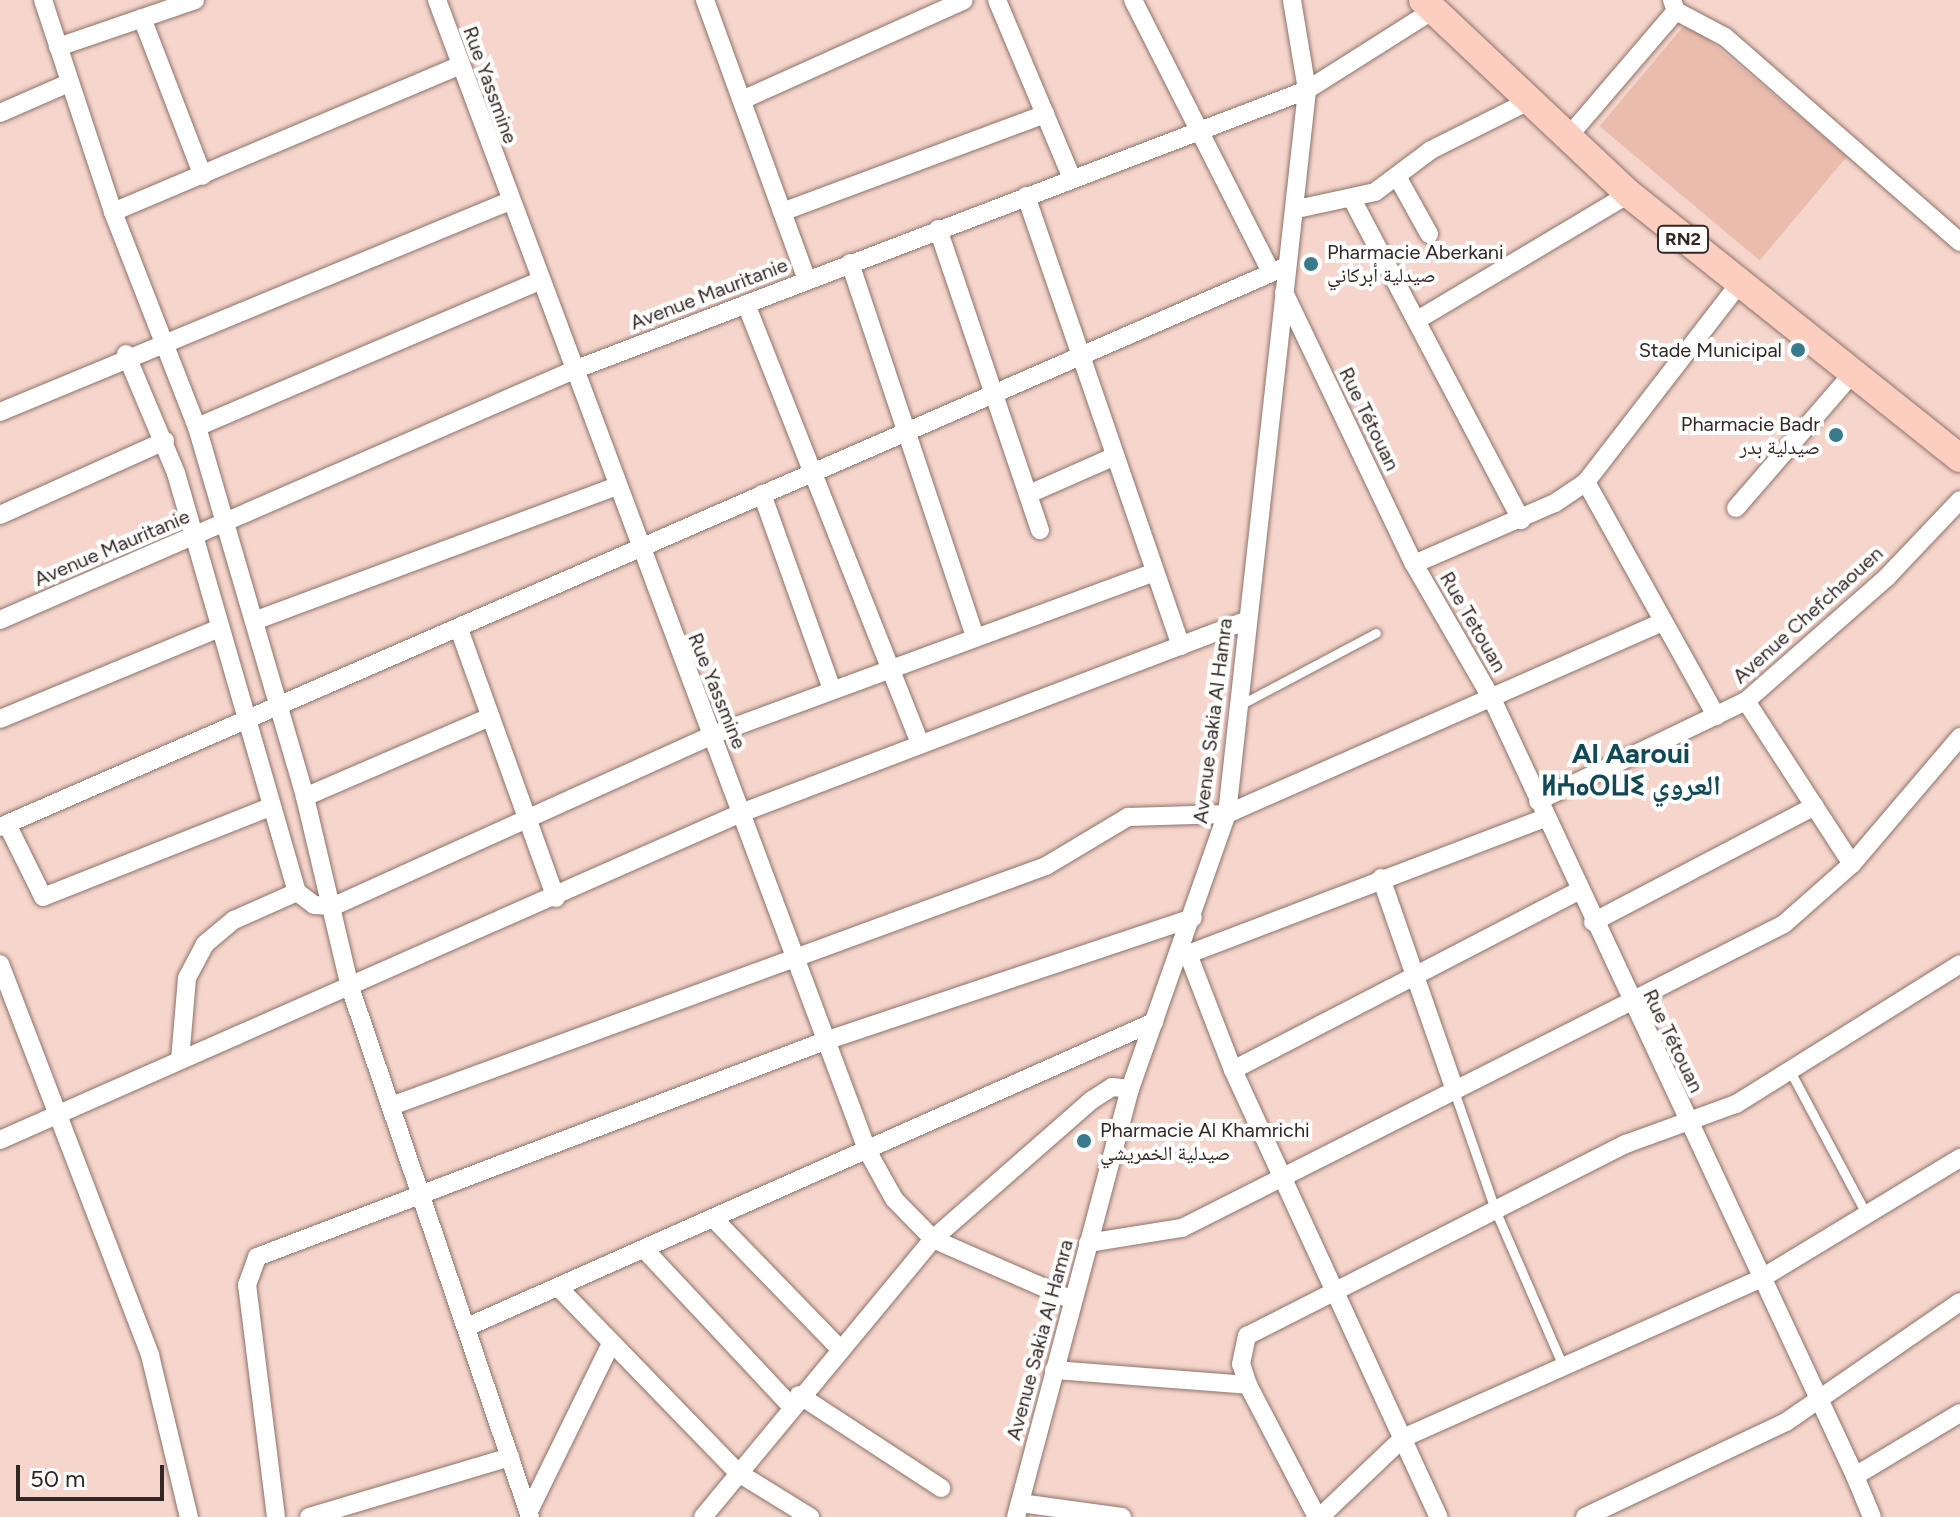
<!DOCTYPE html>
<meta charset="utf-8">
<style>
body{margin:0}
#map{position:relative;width:1960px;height:1517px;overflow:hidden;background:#f6d6cc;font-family:Figtree,"Noto Naskh Arabic","Noto Sans Tifinagh",sans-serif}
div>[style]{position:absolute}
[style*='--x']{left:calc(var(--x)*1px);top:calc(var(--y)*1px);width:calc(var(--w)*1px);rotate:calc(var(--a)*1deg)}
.green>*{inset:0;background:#e9bcae;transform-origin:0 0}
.roads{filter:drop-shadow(0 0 2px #8e726a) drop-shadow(0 0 2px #8e726a)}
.lane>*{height:9px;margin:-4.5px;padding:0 4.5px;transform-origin:4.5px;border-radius:4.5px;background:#fff}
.street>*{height:18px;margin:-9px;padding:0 9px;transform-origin:9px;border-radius:9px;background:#fff}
.primary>*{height:28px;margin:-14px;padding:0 14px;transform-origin:14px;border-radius:14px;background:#fbcebf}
.dots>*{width:22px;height:22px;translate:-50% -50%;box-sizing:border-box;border:4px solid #fff;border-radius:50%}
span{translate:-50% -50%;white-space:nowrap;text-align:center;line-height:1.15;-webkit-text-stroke:8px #fff;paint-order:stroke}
.shield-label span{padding:2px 6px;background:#fff;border:2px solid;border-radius:6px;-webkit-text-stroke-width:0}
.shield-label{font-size:18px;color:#332723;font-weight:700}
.street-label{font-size:20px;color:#332723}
.poi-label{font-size:20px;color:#332723}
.left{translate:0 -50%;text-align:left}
.right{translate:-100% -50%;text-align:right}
.district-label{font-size:28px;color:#114956;font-weight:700}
.scale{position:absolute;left:16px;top:1465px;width:148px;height:36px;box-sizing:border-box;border:4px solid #332723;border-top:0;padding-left:10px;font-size:24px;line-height:28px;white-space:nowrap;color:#332723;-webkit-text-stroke:6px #fff;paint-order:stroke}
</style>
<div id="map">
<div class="green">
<div style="left:1687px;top:22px;width:209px;height:136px;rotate:40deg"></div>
</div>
<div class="roads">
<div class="lane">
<div style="--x:1238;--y:706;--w:156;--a:-27.9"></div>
<div style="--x:1790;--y:1071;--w:163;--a:61.9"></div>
<div style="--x:1454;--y:1091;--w:128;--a:70.9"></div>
<div style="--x:1496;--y:1212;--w:168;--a:66.5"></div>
</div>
<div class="street">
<div style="--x:43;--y:0;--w:223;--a:71.7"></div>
<div style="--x:113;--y:212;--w:231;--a:68.7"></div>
<div style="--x:197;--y:427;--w:385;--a:73.7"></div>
<div style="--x:305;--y:797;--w:195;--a:76.7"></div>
<div style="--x:350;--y:987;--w:560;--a:71.24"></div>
<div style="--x:437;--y:0;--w:1230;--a:69.49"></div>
<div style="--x:868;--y:1152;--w:54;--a:61"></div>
<div style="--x:894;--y:1199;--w:56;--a:45.7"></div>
<div style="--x:933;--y:1239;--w:152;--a:23.7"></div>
<div style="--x:705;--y:0;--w:298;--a:70"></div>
<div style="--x:997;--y:0;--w:193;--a:67.2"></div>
<div style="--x:1133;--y:0;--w:305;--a:63.1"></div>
<div style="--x:1672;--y:0;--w:12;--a:70"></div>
<div style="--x:1676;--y:11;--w:55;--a:28"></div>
<div style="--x:1725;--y:37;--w:312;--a:41.1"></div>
<div style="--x:142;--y:18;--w:169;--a:68.9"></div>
<div style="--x:58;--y:47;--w:145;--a:-18.9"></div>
<div style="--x:742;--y:100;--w:243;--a:-24.2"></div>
<div style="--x:0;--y:113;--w:75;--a:-23.5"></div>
<div style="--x:1568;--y:137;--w:166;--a:-49.4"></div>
<div style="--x:1398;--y:178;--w:64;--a:61"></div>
<div style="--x:1026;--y:196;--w:476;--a:71"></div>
<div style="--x:1352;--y:199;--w:363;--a:62.2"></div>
<div style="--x:1297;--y:209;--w:80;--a:-12.3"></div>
<div style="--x:1375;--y:192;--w:70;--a:-36.9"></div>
<div style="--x:1431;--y:150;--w:110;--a:-26.6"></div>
<div style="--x:113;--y:212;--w:375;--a:-22.9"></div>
<div style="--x:782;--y:212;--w:281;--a:-20.4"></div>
<div style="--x:938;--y:229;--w:318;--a:71.3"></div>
<div style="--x:850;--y:263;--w:393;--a:71.5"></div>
<div style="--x:1284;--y:292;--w:301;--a:64.5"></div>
<div style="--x:1414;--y:564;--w:158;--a:60"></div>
<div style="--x:1493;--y:701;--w:855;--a:64.96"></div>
<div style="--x:1855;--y:1476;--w:122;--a:-31"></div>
<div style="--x:746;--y:304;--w:474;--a:68.4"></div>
<div style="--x:1419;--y:319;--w:244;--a:-30.8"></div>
<div style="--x:126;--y:354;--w:129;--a:67.2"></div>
<div style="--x:176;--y:473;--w:436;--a:73.9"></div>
<div style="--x:297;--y:892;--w:21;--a:37"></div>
<div style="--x:314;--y:905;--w:20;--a:3"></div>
<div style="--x:334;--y:906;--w:415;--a:-24.3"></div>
<div style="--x:712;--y:735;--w:470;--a:-20.2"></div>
<div style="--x:0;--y:412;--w:552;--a:-22.48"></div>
<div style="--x:197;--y:427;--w:373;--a:-23.1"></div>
<div style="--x:1586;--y:482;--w:268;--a:60.9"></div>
<div style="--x:762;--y:494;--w:208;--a:70.3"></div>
<div style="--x:1029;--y:494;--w:94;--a:-23.8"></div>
<div style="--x:1736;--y:508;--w:177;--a:-49.1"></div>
<div style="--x:0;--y:515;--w:181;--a:-24.2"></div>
<div style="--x:1414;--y:564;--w:154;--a:-23.4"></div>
<div style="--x:1555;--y:503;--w:37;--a:-34"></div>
<div style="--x:1586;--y:482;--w:250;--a:-52.3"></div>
<div style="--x:0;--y:620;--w:626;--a:-23.54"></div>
<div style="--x:574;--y:370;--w:785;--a:-20.91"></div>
<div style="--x:1307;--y:90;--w:148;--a:-32.3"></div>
<div style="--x:254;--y:621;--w:387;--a:-20.4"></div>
<div style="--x:459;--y:629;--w:286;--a:70.2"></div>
<div style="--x:1746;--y:701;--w:194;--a:57"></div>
<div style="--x:0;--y:719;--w:238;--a:-22.5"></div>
<div style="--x:305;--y:797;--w:202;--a:-23.4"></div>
<div style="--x:1538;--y:801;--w:231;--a:-25.7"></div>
<div style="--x:1746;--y:701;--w:188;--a:-41.3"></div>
<div style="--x:1887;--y:577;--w:106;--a:-46.5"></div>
<div style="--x:7;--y:824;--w:81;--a:63.7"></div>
<div style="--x:43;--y:897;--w:244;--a:-21.6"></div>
<div style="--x:0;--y:827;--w:1404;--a:-23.55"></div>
<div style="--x:1381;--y:878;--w:222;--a:70.8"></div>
<div style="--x:1593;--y:922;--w:250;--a:-27.6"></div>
<div style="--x:1188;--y:954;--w:124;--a:68.8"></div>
<div style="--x:1233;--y:1070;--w:492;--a:65.3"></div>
<div style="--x:1178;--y:958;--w:393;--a:-20.9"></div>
<div style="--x:0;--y:964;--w:419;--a:69"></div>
<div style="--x:150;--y:1355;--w:167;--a:76.5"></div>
<div style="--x:180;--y:1060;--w:82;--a:-85.1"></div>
<div style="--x:187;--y:978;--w:38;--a:-62"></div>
<div style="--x:205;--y:944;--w:38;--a:-40"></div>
<div style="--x:234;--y:920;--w:69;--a:-24"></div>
<div style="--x:1233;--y:1070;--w:390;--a:-27.4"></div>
<div style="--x:394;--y:1105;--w:694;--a:-20.13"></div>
<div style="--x:1046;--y:866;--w:96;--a:-30.9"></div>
<div style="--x:1128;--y:817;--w:99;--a:-1.7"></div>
<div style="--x:1227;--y:814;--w:476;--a:-23.8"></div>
<div style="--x:0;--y:1140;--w:810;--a:-23.81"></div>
<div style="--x:741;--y:813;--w:542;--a:-20.84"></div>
<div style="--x:714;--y:1219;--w:178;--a:45.9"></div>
<div style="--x:1088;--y:1243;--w:95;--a:-9.1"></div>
<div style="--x:1182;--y:1228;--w:674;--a:-26.79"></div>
<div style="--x:1784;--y:924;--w:91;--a:-41.4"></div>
<div style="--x:1852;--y:864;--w:167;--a:-49.6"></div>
<div style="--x:645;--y:1250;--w:212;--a:46.9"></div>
<div style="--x:558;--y:1287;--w:257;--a:45.9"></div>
<div style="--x:737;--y:1472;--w:86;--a:31.7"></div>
<div style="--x:467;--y:1327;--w:752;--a:-23.94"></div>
<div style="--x:1054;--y:1370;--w:195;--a:4.4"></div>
<div style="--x:799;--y:1395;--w:170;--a:33.2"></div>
<div style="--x:1855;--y:1476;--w:44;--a:67.5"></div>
<div style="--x:1020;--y:1503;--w:103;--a:7.8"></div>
<div style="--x:529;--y:1511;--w:184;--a:-63.9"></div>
<div style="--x:276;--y:1517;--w:234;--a:-97.1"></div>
<div style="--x:247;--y:1285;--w:30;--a:-70"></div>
<div style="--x:257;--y:1257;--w:605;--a:-20.83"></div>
<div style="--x:822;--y:1042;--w:391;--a:-18.5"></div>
<div style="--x:309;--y:1517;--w:210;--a:-16.6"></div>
<div style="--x:703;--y:1517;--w:361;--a:-50.4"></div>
<div style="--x:933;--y:1239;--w:211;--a:-41.2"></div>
<div style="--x:1092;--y:1100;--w:24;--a:-33"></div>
<div style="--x:1112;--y:1087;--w:18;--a:6"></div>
<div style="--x:1016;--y:1517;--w:443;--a:-75.1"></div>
<div style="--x:1130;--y:1089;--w:292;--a:-70.6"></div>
<div style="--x:1227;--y:814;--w:728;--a:-83.69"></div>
<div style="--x:1307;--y:90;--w:91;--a:-99.5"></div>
<div style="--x:1317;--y:1517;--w:149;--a:-117.6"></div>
<div style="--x:1248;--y:1385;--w:22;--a:-108"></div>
<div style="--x:1241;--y:1364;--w:29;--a:-78"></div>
<div style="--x:1247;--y:1336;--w:425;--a:-26.9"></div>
<div style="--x:1626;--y:1144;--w:117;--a:-20"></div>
<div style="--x:1736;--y:1104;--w:264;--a:-32"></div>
<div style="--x:1320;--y:1517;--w:115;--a:-43.6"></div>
<div style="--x:1403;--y:1438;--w:393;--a:-24"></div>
<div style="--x:1762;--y:1278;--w:232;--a:-31.2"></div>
<div style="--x:1585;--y:1517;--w:222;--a:-25.3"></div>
<div style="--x:1786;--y:1422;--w:211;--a:-34.6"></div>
</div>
<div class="primary">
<div style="--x:1423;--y:0;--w:283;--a:43.3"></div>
<div style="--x:1629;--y:194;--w:423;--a:38.6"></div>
</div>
</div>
<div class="dots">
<div style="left:1311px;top:264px;background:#397b8d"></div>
<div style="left:1798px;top:350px;background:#397b8d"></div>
<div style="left:1836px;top:435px;background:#397b8d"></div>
<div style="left:1084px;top:1141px;background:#397b8d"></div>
</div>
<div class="shield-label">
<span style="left:1683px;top:239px">RN2</span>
</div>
<div class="street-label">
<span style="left:490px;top:85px;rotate:70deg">Rue Yassmine</span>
<span style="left:709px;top:294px;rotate:-21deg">Avenue Mauritanie</span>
<span style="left:1369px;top:419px;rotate:64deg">Rue Tétouan</span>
<span style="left:112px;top:548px;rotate:-23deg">Avenue Mauritanie</span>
<span style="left:1808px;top:615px;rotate:-42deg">Avenue Chefchaouen</span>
<span style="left:1473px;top:622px;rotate:60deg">Rue Tetouan</span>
<span style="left:717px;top:691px;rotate:68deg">Rue Yassmine</span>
<span style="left:1213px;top:721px;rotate:-83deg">Avenue Sakia Al Hamra</span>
<span style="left:1673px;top:1041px;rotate:64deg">Rue Tétouan</span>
<span style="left:1040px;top:1340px;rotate:-75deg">Avenue Sakia Al Hamra</span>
</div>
<div class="poi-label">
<span class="left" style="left:1327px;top:264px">Pharmacie Aberkani<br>صيدلية أبركاني</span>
<span class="right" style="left:1782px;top:350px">Stade Municipal</span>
<span class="right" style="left:1820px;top:436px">Pharmacie Badr<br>صيدلية بدر</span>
<span class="left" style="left:1100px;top:1142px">Pharmacie Al Khamrichi<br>صيدلية الخمريشي</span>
</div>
<div class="district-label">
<span style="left:1631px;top:769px">Al Aaroui<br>ⵍⵄⴰⵔⵡⵉ العروي</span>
</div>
<div class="scale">50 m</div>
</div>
